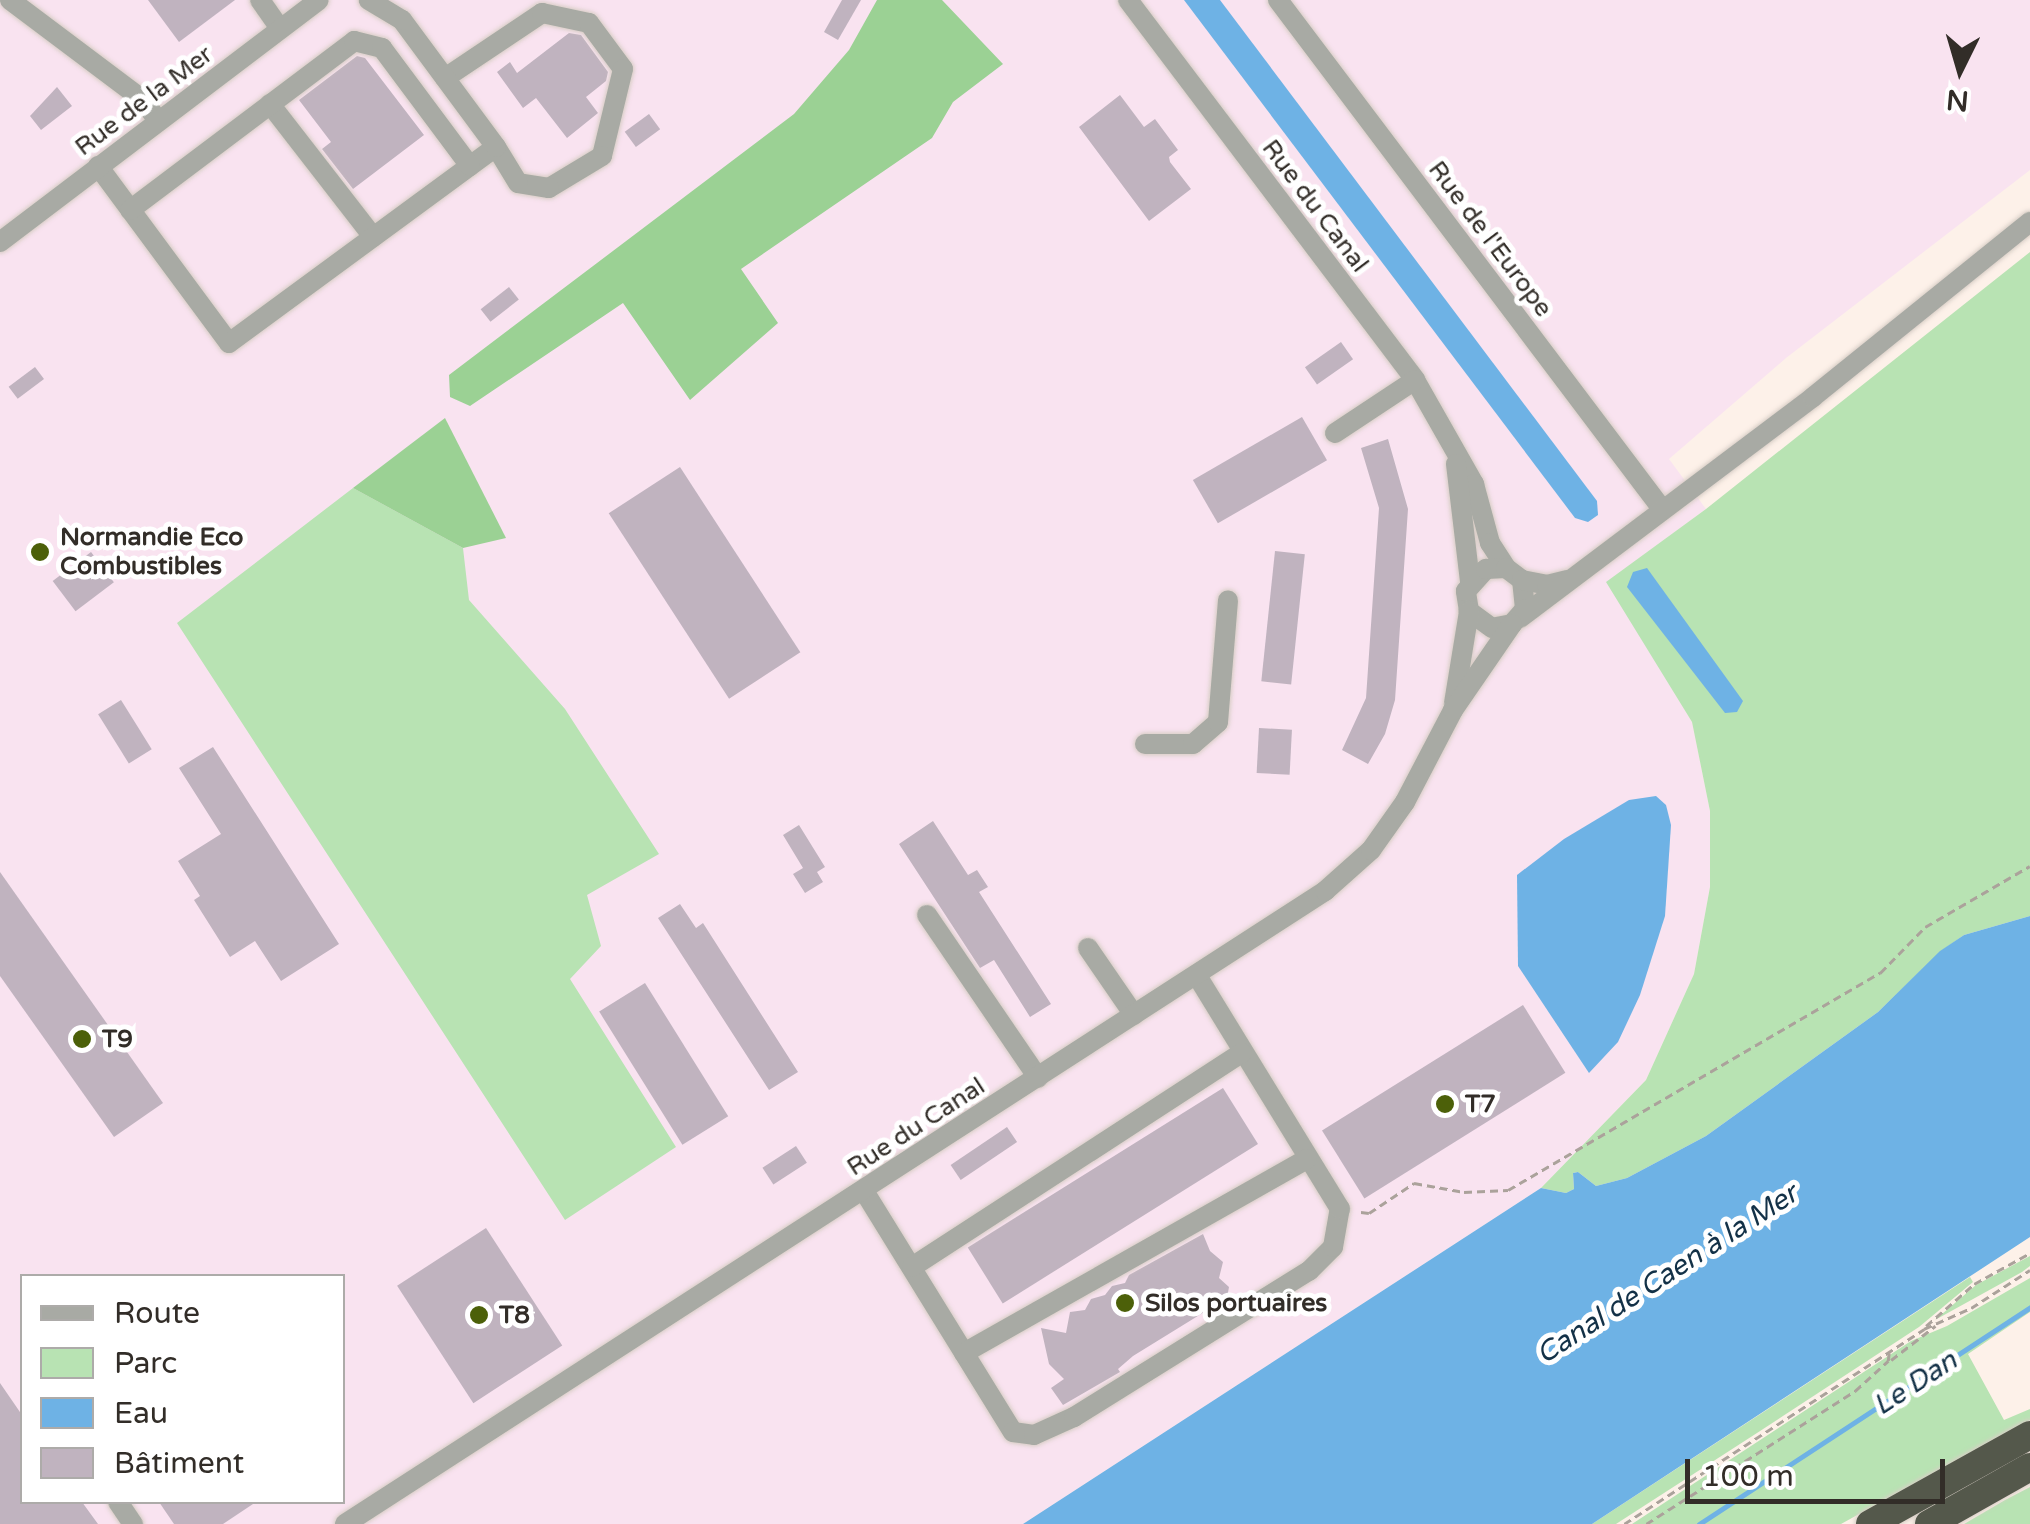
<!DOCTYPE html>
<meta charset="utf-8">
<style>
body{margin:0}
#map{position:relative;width:2030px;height:1524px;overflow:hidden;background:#fdf1e9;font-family:"Varela Round",sans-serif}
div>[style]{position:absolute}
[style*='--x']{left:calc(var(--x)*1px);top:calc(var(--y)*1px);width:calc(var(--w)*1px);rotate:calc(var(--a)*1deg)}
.industrial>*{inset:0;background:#f9e3f0}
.green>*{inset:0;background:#b8e3b3}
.forest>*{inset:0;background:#9bd194}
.water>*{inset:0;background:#6eb2e5}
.stream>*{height:5px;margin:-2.5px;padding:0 2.5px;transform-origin:2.5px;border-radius:2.5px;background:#6eb2e5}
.building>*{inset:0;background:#c0b3bf;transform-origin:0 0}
.path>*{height:2.5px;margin-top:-1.25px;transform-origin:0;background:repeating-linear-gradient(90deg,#aba29b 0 8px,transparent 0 13px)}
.roads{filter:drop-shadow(0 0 2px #d8cec6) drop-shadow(0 0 2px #d8cec6)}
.minor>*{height:20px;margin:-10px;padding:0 10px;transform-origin:10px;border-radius:10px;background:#a8aaa4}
.highway>*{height:28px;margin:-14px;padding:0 14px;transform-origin:14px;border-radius:14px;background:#54584b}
.dots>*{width:28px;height:28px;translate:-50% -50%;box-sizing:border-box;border:5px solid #fff;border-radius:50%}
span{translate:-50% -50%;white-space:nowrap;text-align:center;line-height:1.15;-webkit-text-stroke:10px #fff;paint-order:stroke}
.street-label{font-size:25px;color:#322d28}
.poi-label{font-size:25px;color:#322d28;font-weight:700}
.left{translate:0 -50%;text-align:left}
.water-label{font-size:28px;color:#133147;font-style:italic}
.legend{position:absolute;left:20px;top:1274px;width:325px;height:230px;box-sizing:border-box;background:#fff;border:2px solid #adaba9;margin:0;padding:12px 18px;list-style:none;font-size:30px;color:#322d28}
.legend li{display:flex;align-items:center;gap:20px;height:50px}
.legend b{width:50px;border:2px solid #adaba9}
.north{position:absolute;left:1910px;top:20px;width:100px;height:100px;-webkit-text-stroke:8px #fff;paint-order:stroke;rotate:185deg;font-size:28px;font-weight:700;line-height:40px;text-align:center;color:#322d28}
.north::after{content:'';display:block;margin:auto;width:35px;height:45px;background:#322d28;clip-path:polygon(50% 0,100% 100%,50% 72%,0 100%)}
.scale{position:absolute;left:1685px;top:1459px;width:260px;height:45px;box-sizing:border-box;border:5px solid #322d28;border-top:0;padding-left:12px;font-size:30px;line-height:35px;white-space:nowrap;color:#322d28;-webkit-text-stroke:8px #fff;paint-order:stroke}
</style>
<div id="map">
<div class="industrial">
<div style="clip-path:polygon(evenodd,0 0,2030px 0,2030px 170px,1786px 358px,1669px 459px,1706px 509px,1607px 582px,1692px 722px,1710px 811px,1710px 887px,1694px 974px,1646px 1080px,1541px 1188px,1023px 1524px,0 1524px,0 0,22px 1276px,342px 1276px,342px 1502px,22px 1502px,22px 1276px)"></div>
</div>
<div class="green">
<div style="clip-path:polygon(2030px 252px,2030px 916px,1964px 935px,1941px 951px,1878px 1012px,1706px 1136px,1627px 1178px,1596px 1186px,1578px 1172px,1573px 1173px,1574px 1189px,1566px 1193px,1541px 1188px,1646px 1080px,1694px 974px,1710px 887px,1710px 811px,1692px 722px,1606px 582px,1706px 509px)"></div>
<div style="clip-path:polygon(353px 488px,463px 548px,469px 600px,565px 709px,659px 854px,587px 895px,601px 946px,570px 979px,676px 1147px,565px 1220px,177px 623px)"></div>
<div style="clip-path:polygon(2030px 1256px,2030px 1266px,2022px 1272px,1935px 1320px,1976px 1285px)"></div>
<div style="clip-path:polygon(1970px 1277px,1973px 1282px,1919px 1327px,1757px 1433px,1616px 1524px,1592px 1524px)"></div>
<div style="clip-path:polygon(2030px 1278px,2030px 1312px,1968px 1354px,2004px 1420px,2030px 1409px,2030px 1420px,1841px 1524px,1632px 1524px,1911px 1341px,1947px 1326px)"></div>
<div style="clip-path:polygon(2030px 1487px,2030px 1524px,1964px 1524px,2005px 1500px)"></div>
</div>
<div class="forest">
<div style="clip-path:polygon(877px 0,942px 0,1003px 64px,953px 102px,932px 138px,741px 269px,778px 323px,690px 400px,623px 303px,470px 406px,450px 397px,449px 375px,794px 114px,849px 50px)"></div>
<div style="clip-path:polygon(445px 418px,506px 538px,463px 548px,353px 488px)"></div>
</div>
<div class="water">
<div style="clip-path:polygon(1184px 0,1220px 0,1597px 501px,1598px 515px,1588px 522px,1575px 518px)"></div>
<div style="clip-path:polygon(1647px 568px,1743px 701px,1737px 712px,1725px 713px,1627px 587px,1633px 572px)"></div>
<div style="clip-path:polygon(1656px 796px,1666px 805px,1671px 825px,1665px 916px,1640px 995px,1618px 1042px,1589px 1073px,1518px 966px,1517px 875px,1564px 839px,1629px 800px)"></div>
<div style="clip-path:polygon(2030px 916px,2030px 1237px,1592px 1524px,1023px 1524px,1541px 1188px,1566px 1193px,1574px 1189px,1573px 1173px,1578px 1172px,1596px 1186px,1627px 1178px,1706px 1136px,1878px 1012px,1940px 951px,1964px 935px)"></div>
</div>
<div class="stream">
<div style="--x:1699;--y:1524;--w:396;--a:-33.2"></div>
</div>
<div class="building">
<div style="clip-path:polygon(148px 0,235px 0,179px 42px)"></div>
<div style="clip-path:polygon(842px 0,861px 0,838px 40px,824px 32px)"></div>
<div style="clip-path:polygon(569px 33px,581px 35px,608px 72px,606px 81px,586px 97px,598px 113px,567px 138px,536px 98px,523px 108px,497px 72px,510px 62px,517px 73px)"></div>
<div style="clip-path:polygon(357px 56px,365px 58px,424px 135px,353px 189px,322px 149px,331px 142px,299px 100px)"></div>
<div style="clip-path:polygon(57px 87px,72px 106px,41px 130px,30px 116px)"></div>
<div style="clip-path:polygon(1120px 95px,1144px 127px,1155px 119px,1178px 150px,1169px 157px,1170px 162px,1191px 189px,1149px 221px,1079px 127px)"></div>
<div style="left:649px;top:114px;width:19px;height:30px;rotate:54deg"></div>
<div style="left:509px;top:287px;width:16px;height:36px;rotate:52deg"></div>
<div style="left:1341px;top:342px;width:21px;height:44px;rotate:55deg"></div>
<div style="left:35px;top:367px;width:15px;height:33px;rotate:53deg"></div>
<div style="left:1302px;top:417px;width:50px;height:126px;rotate:60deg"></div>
<div style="clip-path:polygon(1388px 439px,1408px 509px,1395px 700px,1385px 734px,1368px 764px,1342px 750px,1366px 698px,1379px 508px,1361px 448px)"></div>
<div style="left:680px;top:467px;width:221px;height:85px;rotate:57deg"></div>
<div style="left:1275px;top:551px;width:30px;height:131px;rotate:6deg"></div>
<div style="left:91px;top:552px;width:38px;height:48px;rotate:53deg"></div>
<div style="left:121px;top:700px;width:58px;height:27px;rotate:58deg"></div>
<div style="left:1259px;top:728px;width:33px;height:45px;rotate:3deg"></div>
<div style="clip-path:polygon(213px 747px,339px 944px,281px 981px,255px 941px,230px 957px,194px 900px,200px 896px,178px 861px,221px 834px,179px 768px)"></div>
<div style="clip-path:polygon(933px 821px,968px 875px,977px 870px,988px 887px,979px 892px,1051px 1004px,1030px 1017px,994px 960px,980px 968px,899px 844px)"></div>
<div style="clip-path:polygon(799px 825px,825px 867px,817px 872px,823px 882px,805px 893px,793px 874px,803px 868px,783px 835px)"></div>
<div style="clip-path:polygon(0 872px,163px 1103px,114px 1137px,0 976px)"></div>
<div style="clip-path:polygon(680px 904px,696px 928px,703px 923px,798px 1072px,769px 1090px,658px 918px)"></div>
<div style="left:645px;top:983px;width:157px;height:54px;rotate:58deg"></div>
<div style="left:1523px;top:1005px;width:80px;height:237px;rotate:58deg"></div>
<div style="left:1223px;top:1088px;width:66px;height:301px;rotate:58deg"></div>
<div style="left:1007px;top:1127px;width:18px;height:68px;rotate:56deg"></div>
<div style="left:796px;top:1146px;width:20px;height:40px;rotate:57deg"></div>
<div style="left:486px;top:1228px;width:140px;height:106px;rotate:57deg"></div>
<div style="clip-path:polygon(1203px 1234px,1210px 1251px,1223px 1262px,1219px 1278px,1229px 1287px,1227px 1298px,1133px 1356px,1118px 1369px,1120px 1372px,1063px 1405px,1051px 1388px,1064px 1379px,1049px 1364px,1041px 1328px,1066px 1333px,1070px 1312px,1085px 1310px,1091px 1299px,1105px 1295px,1112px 1286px,1125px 1283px,1129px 1275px)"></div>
<div style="clip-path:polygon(0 1383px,22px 1415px,22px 1502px,82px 1502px,98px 1524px,0 1524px)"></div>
<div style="clip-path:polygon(159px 1502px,256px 1502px,223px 1524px,174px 1524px)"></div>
</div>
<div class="path">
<div style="--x:1361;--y:1212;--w:8;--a:7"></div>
<div style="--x:1369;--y:1213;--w:54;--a:-33.7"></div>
<div style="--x:1414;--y:1183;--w:51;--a:10.2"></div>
<div style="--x:1464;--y:1192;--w:44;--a:-2.6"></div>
<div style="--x:1508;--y:1190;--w:431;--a:-30.3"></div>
<div style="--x:1880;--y:973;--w:64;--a:-45.6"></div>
<div style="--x:1925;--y:927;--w:121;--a:-30.2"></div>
<div style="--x:1926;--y:1326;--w:64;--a:-41.2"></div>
<div style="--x:1974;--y:1284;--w:64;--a:-29"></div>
<div style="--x:1891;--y:1360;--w:56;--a:-37.7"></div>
<div style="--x:1624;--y:1524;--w:358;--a:-33"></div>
<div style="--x:1924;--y:1329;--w:51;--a:-24.1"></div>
<div style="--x:1971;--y:1308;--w:70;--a:-32.8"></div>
<div style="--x:1646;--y:1524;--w:248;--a:-32.5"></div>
<div style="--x:1855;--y:1391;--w:45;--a:-42.3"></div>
<div style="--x:1888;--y:1361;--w:8;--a:-83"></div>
</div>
<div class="roads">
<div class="minor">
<div style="--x:10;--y:0;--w:166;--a:36.9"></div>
<div style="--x:143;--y:100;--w:26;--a:54"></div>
<div style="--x:260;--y:0;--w:35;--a:55"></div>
<div style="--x:1128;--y:0;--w:476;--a:52.9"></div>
<div style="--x:1415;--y:380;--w:120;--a:60.4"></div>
<div style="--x:1474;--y:484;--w:61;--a:74.8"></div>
<div style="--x:1490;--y:543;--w:30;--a:57"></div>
<div style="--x:1278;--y:0;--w:638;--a:52.97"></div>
<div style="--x:445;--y:78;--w:117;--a:-33.8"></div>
<div style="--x:542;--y:13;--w:48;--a:12"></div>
<div style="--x:589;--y:23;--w:57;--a:53.5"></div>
<div style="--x:623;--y:69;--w:89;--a:103.6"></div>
<div style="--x:602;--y:156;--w:62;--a:148.9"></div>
<div style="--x:549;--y:188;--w:31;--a:-171"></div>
<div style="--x:518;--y:183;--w:42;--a:-121.4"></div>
<div style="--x:270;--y:104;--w:168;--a:52.2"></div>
<div style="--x:98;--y:166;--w:220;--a:53.5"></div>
<div style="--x:229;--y:343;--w:331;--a:-36.3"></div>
<div style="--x:496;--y:147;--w:158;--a:-126.5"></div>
<div style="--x:402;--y:20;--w:39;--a:-149"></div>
<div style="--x:130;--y:210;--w:281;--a:-37"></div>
<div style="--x:354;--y:41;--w:29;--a:14"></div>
<div style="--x:382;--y:48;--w:147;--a:53.3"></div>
<div style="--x:0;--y:242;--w:400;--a:-37.2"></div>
<div style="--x:1335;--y:433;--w:96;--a:-33.5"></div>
<div style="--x:1456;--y:464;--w:119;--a:83.2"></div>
<div style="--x:1522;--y:580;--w:29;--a:84"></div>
<div style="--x:1525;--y:609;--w:20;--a:131"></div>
<div style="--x:1512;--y:624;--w:20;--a:169"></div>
<div style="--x:1492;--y:628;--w:29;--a:-144"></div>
<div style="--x:1469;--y:611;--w:20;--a:-99"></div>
<div style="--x:1466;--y:591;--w:30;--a:-48"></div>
<div style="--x:1486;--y:569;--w:20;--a:-3"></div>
<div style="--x:1506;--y:568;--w:20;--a:37"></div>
<div style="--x:1522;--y:580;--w:25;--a:11"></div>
<div style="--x:1547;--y:585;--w:21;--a:-14"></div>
<div style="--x:1520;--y:618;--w:367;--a:-37"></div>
<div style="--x:1813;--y:397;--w:279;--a:-38.9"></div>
<div style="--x:1454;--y:703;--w:93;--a:-80.7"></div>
<div style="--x:1145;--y:744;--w:48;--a:0"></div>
<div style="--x:1193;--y:744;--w:33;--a:-41"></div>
<div style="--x:1218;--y:722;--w:122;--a:-85.3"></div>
<div style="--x:927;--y:915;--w:197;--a:55.7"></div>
<div style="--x:1088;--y:948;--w:81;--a:55.5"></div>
<div style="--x:864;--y:1191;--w:283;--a:58.3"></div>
<div style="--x:1013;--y:1432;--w:21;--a:8"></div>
<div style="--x:1034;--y:1435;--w:44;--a:-24.2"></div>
<div style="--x:1074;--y:1417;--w:277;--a:-31.9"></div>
<div style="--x:1309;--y:1271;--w:34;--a:-45"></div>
<div style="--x:1333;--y:1247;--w:39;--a:-80"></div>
<div style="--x:1340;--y:1209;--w:273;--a:-121.5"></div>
<div style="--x:912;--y:1267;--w:393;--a:-33"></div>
<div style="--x:964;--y:1353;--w:394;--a:-29.5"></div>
<div style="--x:118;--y:1502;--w:27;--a:56"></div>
<div style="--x:345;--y:1524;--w:1167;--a:-32.86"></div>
<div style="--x:1325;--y:891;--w:62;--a:-41.7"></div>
<div style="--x:1371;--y:850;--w:59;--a:-54.7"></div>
<div style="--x:1405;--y:802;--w:104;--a:-62.4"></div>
<div style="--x:1453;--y:710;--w:104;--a:-55.5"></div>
</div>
<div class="highway">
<div style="--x:1870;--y:1524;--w:183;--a:-29.1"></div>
<div style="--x:1929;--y:1524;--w:116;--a:-29.4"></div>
</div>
</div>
<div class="dots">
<div style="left:40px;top:552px;background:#4c6009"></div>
<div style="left:82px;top:1039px;background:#4c6009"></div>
<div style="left:1445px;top:1104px;background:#4c6009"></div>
<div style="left:1125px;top:1303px;background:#4c6009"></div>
<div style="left:479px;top:1315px;background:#4c6009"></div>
</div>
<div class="street-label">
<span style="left:144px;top:101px;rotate:-37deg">Rue de la Mer</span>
<span style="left:1315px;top:206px;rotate:53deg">Rue du Canal</span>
<span style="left:1490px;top:239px;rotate:53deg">Rue de l'Europe</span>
<span style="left:916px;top:1127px;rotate:-33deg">Rue du Canal</span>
</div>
<div class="poi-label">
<span class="left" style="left:60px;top:552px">Normandie Eco<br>Combustibles</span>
<span class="left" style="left:102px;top:1039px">T9</span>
<span class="left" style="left:1465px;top:1104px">T7</span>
<span class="left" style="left:1145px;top:1303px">Silos portuaires</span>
<span class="left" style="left:499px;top:1315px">T8</span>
</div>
<div class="water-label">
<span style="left:1667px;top:1274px;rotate:-33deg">Canal de Caen à la Mer</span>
<span style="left:1915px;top:1383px;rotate:-33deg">Le Dan</span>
</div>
<ul class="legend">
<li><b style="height:12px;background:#a8aaa4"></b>Route</li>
<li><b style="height:28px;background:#b8e3b3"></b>Parc</li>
<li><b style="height:28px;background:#6eb2e5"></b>Eau</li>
<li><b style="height:28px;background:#c0b3bf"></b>Bâtiment</li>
</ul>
<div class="north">N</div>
<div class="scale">100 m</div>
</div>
